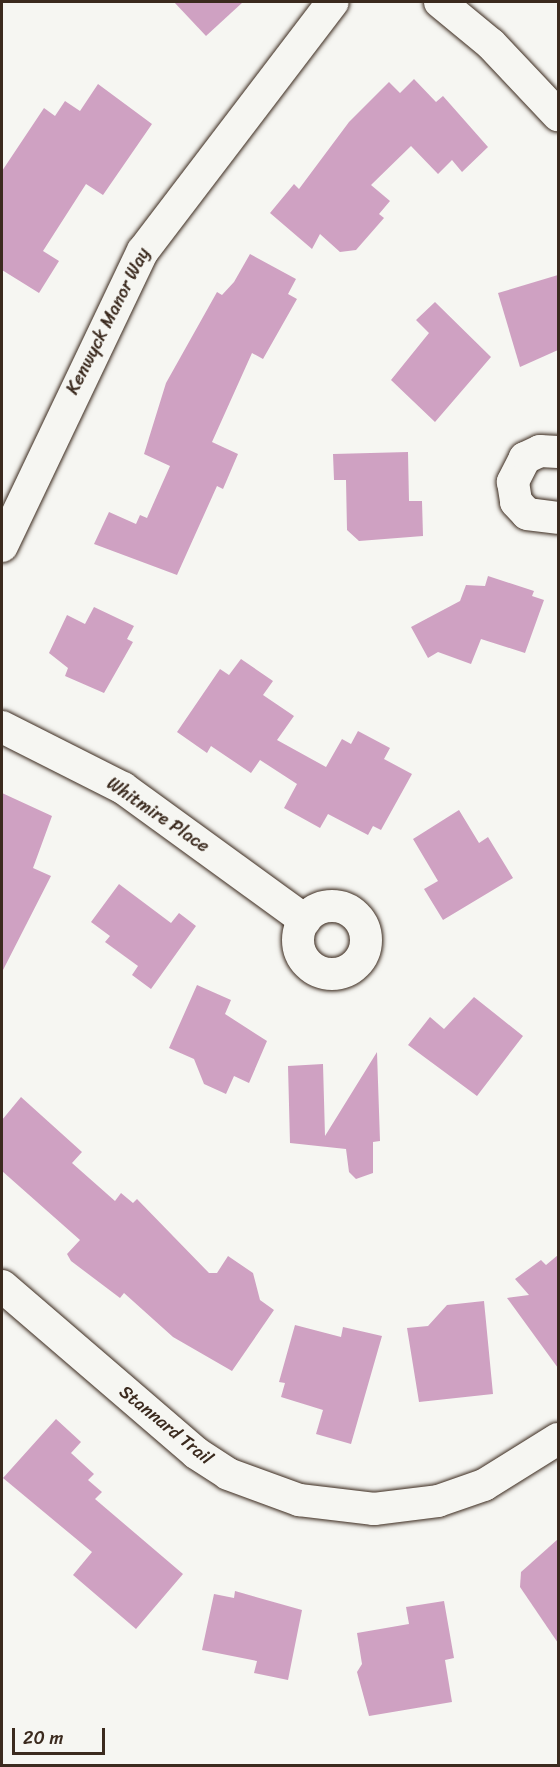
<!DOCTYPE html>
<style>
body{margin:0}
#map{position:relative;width:560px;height:1767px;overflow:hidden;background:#f6f6f2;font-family:Sriracha,sans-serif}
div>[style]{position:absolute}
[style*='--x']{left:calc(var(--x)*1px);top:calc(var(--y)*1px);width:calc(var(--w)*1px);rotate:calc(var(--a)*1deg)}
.building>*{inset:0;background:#cfa1c2}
.roads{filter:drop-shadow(0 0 2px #3b2a1e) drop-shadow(0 0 2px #3b2a1e)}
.street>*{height:32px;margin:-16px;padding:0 16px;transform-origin:16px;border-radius:16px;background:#f6f6f2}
.street>.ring{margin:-16px;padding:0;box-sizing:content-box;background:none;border:32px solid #f6f6f2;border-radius:50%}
span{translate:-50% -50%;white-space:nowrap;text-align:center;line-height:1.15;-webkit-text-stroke:4.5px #f6f6f2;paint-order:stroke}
.street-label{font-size:18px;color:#3b2a1e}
.frame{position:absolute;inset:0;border:3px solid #3b2a1e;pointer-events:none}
.scale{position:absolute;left:12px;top:1728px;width:93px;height:27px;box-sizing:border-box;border:3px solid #3b2a1e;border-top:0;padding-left:8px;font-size:18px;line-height:21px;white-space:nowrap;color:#3b2a1e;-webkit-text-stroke:4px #f6f6f2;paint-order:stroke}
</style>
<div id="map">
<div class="building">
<div style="clip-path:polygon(174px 2px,243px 2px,206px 36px)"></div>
<div style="clip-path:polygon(414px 79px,436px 102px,443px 96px,488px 147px,462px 172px,452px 160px,438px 174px,411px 146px,371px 185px,390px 201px,379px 214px,384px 218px,356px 250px,340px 252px,320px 234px,312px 249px,270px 213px,294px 184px,299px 189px,349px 122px,389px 82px,400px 93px)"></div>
<div style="clip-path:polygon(98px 84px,152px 124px,103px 195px,86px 184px,43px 251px,59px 261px,39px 293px,2px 270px,2px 171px,44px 108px,55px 116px,65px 101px,80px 111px)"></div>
<div style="clip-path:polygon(250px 254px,296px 279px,288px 294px,297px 299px,263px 359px,252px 353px,212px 442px,238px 454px,223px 489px,217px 486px,177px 575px,94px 544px,109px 512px,136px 524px,140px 515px,147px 518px,170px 466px,144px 454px,166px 383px,217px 292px,222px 295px,234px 282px)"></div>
<div style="clip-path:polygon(558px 275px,558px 350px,520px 367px,498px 293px)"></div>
<div style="clip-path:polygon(435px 302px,491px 357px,435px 422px,391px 380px,429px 333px,416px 320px)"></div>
<div style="clip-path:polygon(408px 452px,409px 501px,422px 501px,423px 536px,359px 541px,347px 530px,346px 480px,334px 480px,333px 454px)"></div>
<div style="clip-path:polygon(488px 576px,534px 591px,532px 596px,544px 600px,525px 653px,481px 639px,471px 664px,438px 652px,428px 658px,411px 627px,460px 601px,466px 585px,485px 586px)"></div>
<div style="clip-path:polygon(94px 607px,134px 626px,127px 639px,133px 642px,104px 693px,65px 676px,68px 668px,49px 653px,67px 615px,85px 624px)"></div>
<div style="clip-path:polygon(241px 659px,273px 681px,263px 695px,294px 716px,277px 740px,326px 767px,342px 739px,351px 744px,358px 731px,390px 748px,384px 759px,412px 774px,381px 830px,373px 826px,368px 835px,328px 814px,320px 828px,284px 808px,297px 784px,260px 760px,251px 773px,211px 746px,207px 753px,177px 732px,220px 669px,229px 675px)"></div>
<div style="clip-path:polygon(2px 793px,52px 816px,33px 868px,51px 876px,2px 972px)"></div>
<div style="clip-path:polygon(459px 810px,479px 843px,488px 837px,513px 878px,443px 920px,424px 889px,438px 881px,413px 839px)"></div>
<div style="clip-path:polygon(119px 884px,171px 923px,179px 913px,196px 926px,151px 989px,132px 975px,138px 966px,105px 942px,110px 936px,91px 922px)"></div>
<div style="clip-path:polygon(197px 985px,231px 1000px,225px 1014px,267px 1041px,249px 1083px,234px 1076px,226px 1094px,204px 1084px,194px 1059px,169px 1048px)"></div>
<div style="clip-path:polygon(474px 997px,523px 1036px,477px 1096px,408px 1045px,430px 1017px,444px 1029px)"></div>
<div style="clip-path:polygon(377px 1052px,380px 1141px,373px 1142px,373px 1173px,356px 1179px,349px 1172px,346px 1149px,290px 1143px,288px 1066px,323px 1064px,325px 1136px)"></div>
<div style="clip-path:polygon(21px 1097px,82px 1152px,72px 1163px,115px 1201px,121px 1193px,133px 1203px,137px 1199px,209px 1273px,217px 1273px,228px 1256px,253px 1273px,260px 1300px,274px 1310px,232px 1371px,173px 1337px,124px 1293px,120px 1298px,71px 1261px,67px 1254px,80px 1240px,2px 1171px,2px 1120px)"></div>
<div style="clip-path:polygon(558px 1255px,558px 1368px,507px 1298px,529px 1295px,515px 1279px,541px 1260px,546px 1265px)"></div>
<div style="clip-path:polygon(484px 1301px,493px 1394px,419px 1402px,407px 1328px,428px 1326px,447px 1305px)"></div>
<div style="clip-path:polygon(295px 1325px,341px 1337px,343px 1327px,382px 1336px,351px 1444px,316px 1434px,323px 1410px,281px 1397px,285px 1383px,279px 1382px)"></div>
<div style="clip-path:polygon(56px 1419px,81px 1442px,71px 1453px,94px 1474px,88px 1480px,102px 1492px,95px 1499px,183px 1574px,136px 1629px,73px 1575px,92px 1552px,3px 1478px)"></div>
<div style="clip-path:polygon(558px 1539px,558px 1643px,520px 1587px,521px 1572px)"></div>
<div style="clip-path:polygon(235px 1591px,302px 1610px,288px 1680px,254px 1673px,257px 1661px,202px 1650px,214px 1594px,234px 1598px)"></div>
<div style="clip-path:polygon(444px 1601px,454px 1658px,445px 1660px,452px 1702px,369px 1716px,357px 1672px,362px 1664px,357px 1633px,409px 1624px,406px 1607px)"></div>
</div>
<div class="roads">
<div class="street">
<div style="--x:440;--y:2;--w:66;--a:39.5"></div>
<div style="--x:491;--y:44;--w:98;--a:46.7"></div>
<div style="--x:558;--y:452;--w:18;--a:-177"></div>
<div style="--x:540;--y:451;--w:17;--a:155"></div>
<div style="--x:525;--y:458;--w:27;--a:117"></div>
<div style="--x:513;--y:482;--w:20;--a:81"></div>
<div style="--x:516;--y:502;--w:16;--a:47"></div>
<div style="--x:527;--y:514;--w:31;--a:7"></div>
<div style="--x:2;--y:546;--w:327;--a:-64.5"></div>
<div style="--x:143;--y:251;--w:313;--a:-52.7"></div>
<div style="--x:2;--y:727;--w:136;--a:26.8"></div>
<div style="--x:123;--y:788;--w:225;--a:36"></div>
<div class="ring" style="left:298px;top:906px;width:36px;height:36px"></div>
<div style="--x:2;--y:1286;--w:256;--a:40.7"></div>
<div style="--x:196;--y:1453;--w:38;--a:33"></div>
<div style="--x:228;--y:1474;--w:76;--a:20.1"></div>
<div style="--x:299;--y:1500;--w:76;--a:6.8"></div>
<div style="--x:374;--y:1509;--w:64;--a:-7.1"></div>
<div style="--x:438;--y:1501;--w:49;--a:-19.2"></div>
<div style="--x:484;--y:1485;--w:87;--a:-31.9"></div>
</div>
</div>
<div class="street-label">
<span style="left:108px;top:321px;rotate:-63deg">Kenwyck Manor Way</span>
<span style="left:158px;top:815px;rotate:34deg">Whitmire Place</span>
<span style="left:166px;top:1425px;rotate:39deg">Stannard Trail</span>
</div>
<div class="frame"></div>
<div class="scale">20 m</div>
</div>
